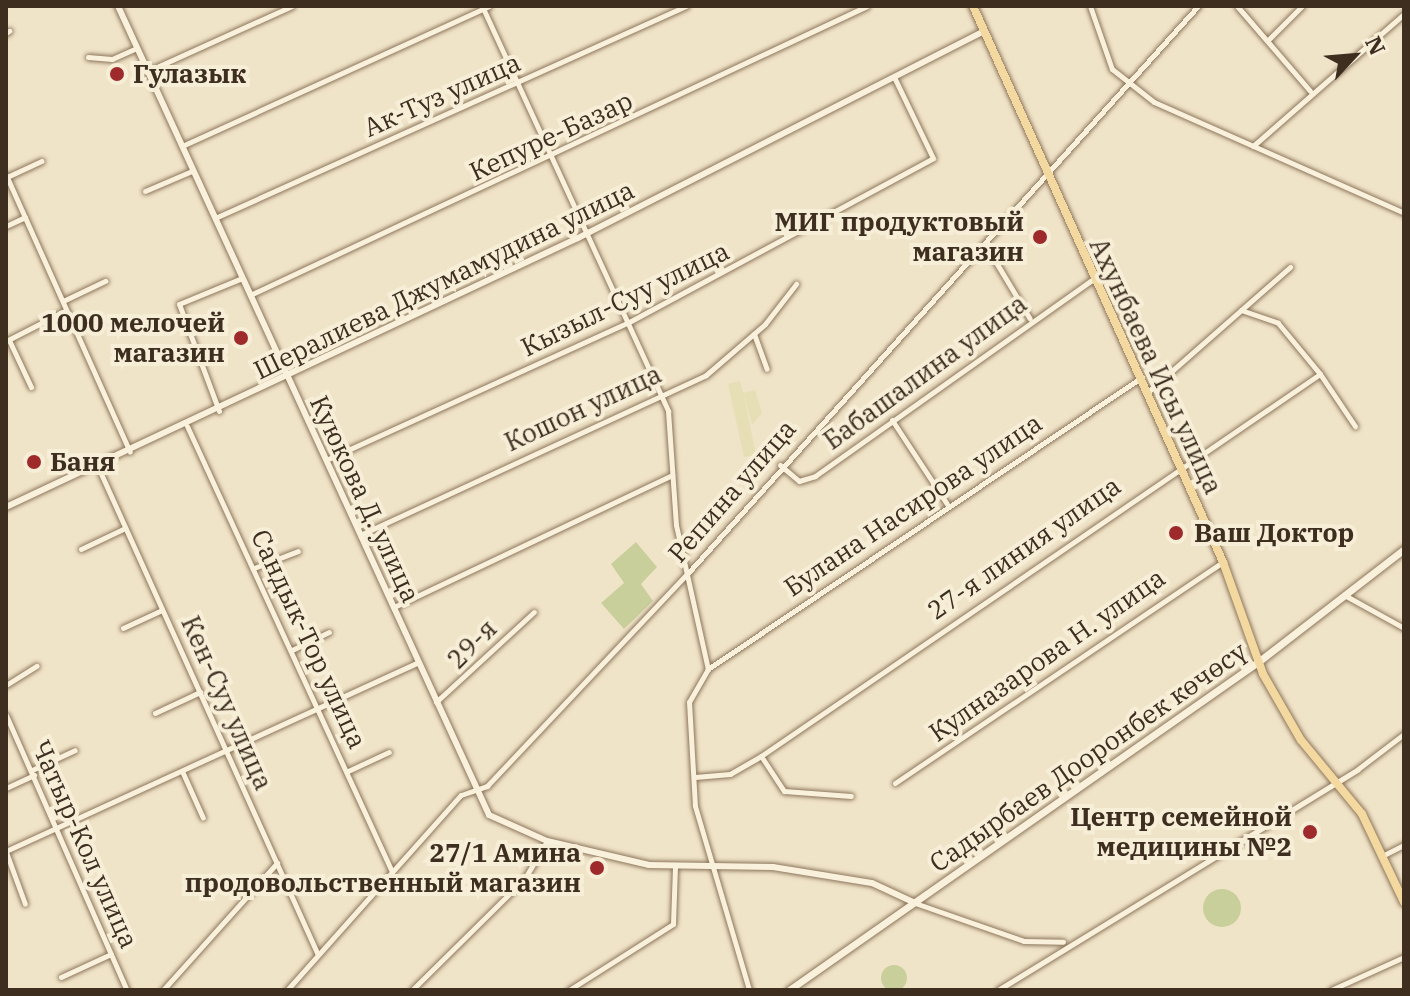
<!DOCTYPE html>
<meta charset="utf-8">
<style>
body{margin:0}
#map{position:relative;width:1410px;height:996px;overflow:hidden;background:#f0e4c8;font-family:"IBM Plex Serif",serif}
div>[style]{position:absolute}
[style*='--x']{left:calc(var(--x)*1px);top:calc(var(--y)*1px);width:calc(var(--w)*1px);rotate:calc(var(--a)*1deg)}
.farmland>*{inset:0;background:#e6deb5}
.green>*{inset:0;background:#c9cf9b}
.round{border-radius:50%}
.roads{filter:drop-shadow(0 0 2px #8d765c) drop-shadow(0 0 2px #8d765c)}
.minor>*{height:5px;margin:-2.5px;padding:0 2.5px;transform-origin:2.5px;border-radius:2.5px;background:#faf1dc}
.tertiary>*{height:6px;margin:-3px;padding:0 3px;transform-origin:3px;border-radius:3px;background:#faf1dc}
.secondary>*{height:7px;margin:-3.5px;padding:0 3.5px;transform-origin:3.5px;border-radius:3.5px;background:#faf1dc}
.primary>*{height:8px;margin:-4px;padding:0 4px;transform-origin:4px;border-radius:4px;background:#f3d9a0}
.dots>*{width:22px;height:22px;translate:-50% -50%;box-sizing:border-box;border:4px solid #f7eed8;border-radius:50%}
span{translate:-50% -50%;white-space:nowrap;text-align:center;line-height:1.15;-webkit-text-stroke:8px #f7eed8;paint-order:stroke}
.poi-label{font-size:26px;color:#3d2e20;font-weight:700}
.left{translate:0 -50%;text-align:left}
.right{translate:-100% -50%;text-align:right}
.street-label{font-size:26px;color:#3d2e20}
.frame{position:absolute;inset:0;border:8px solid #3d2e20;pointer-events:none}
.north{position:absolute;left:1314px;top:16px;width:80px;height:80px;-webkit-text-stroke:6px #f7eed8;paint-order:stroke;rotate:64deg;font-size:22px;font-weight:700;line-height:32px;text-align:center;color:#3d2e20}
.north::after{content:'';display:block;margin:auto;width:28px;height:36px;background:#3d2e20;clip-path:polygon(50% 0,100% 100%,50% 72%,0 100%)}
</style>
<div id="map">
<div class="farmland">
<div style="clip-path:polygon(740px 381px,743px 393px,755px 390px,762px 413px,752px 425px,744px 396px,756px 455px,744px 457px,728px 384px)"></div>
</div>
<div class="green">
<div style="clip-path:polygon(636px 542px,657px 567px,641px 584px,653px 601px,624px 629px,601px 603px,624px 583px,611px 564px)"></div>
<div class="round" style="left:1203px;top:889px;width:38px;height:38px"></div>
<div class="round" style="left:881px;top:965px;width:26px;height:26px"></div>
</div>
<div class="roads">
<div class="minor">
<div style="--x:482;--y:6;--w:446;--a:65.3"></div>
<div style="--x:668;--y:411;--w:114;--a:86"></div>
<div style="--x:676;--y:525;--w:148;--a:77.5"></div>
<div style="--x:708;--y:669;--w:38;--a:120"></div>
<div style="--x:689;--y:702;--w:104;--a:86.7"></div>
<div style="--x:695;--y:806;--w:192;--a:73.6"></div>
<div style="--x:1090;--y:6;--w:67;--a:70.8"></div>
<div style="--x:1112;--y:69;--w:53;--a:38.2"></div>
<div style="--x:1154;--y:102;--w:274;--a:23.9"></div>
<div style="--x:1237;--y:6;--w:112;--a:49.3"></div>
<div style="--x:6;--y:33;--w:4;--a:-34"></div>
<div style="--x:1269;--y:39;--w:47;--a:-45"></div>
<div style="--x:88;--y:57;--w:24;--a:5"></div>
<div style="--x:112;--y:59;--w:27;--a:-24"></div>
<div style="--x:148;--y:71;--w:158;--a:-24.3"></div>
<div style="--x:182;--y:146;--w:337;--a:-24.5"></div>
<div style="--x:1253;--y:146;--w:201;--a:-41.2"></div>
<div style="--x:6;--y:175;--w:303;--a:65.9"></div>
<div style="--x:7;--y:177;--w:38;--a:-25"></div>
<div style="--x:145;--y:191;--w:51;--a:-23.1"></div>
<div style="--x:215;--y:218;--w:517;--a:-24.23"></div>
<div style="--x:6;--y:226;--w:21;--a:-25"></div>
<div style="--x:985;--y:244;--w:87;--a:59"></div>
<div style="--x:250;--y:295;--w:681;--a:-25.1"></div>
<div style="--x:63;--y:301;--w:47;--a:-25.5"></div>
<div style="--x:1241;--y:310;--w:39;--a:19"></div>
<div style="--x:1278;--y:323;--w:66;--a:50.5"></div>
<div style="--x:754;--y:334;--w:37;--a:70"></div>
<div style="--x:9;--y:340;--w:52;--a:64.9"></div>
<div style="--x:6;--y:341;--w:66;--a:-27"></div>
<div style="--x:1149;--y:391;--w:188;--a:-41.3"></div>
<div style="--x:219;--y:411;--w:114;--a:-110.5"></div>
<div style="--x:179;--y:304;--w:68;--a:-22.4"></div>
<div style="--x:892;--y:420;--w:100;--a:56.8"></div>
<div style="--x:187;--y:426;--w:489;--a:65.3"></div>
<div style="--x:326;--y:460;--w:333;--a:-24.5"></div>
<div style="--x:629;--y:322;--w:345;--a:-28.3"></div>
<div style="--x:933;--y:158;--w:90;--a:-115.7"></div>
<div style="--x:780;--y:465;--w:25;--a:40"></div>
<div style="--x:799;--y:481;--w:17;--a:-17"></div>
<div style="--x:815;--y:476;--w:343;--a:-35.3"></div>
<div style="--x:98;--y:467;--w:535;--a:65.73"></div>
<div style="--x:360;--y:535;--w:381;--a:-24.8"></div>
<div style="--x:706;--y:375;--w:78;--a:-40.8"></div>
<div style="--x:765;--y:324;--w:51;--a:-52.2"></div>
<div style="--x:81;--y:549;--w:49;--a:-25.5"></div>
<div style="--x:254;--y:568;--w:47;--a:-21.1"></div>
<div style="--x:1346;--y:596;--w:66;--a:28.9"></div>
<div style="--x:394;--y:607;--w:308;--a:-25.4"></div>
<div style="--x:123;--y:628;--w:43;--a:-24.8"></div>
<div style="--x:292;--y:650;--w:41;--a:-25.9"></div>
<div style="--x:708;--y:669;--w:523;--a:-33.93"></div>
<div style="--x:6;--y:685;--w:36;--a:-32"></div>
<div style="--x:436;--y:702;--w:133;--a:-42.6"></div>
<div style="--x:155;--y:713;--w:50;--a:-25"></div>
<div style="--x:6;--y:715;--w:300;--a:66.3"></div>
<div style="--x:761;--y:756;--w:42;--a:56.7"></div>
<div style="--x:784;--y:791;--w:67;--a:4.3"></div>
<div style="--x:32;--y:770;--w:47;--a:-24.9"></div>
<div style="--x:182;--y:771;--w:51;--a:65.9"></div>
<div style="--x:348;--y:771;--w:45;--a:-24.9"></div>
<div style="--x:695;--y:777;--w:35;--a:-5"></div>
<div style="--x:730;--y:774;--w:36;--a:-30"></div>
<div style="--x:761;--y:756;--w:677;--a:-34.35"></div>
<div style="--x:1320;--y:374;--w:63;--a:56.1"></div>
<div style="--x:895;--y:783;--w:396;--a:-34"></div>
<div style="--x:6;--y:788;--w:31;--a:-25"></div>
<div style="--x:6;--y:851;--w:453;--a:-24.6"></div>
<div style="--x:6;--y:852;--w:55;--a:69.9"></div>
<div style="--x:1382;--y:856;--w:25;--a:-27"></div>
<div style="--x:915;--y:903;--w:115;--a:19.2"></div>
<div style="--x:1024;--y:941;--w:39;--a:1"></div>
<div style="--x:61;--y:977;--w:55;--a:-24.7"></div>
<div style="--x:163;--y:990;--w:171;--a:-48.1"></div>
<div style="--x:287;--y:990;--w:261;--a:-48.3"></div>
<div style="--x:461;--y:795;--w:28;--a:-19"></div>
<div style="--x:487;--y:786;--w:293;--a:-46.7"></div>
<div style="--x:688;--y:573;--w:763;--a:-48.03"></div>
<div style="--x:412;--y:990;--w:159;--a:-44.7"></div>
<div style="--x:525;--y:878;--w:43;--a:-59.3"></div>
<div style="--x:569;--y:990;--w:123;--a:-32.4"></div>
<div style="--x:673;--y:924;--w:57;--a:-88"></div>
<div style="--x:998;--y:990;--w:422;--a:-31.5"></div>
<div style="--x:1358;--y:769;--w:58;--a:-37.3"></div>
<div style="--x:1331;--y:990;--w:80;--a:-24.3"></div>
</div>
<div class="tertiary">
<div style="--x:118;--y:6;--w:890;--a:65.36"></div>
<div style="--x:489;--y:815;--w:64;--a:24.1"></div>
<div style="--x:547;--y:841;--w:105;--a:13.2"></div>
<div style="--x:649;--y:865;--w:124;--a:0.9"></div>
<div style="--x:773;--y:867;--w:100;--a:9.2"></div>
<div style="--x:872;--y:883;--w:47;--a:24.9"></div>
<div style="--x:6;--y:507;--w:632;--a:-25.19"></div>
<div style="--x:578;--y:238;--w:456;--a:-27"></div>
</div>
<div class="secondary">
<div style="--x:789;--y:990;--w:572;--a:-34.97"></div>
<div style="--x:1258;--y:662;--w:185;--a:-37.7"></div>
</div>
<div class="primary">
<div style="--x:973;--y:6;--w:610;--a:65.79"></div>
<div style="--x:1223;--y:562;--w:119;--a:70.3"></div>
<div style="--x:1263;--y:674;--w:76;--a:60.1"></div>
<div style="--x:1301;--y:740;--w:96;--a:50.5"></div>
<div style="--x:1362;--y:814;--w:98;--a:64.5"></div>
</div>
</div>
<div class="dots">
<div style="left:117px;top:74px;background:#9e2a2b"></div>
<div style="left:1040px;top:237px;background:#9e2a2b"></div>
<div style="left:241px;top:338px;background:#9e2a2b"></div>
<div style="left:34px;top:462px;background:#9e2a2b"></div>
<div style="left:1176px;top:533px;background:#9e2a2b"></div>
<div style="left:1310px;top:832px;background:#9e2a2b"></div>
<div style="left:597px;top:868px;background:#9e2a2b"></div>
</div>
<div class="poi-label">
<span class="left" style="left:133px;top:74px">Гулазык</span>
<span class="right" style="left:1024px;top:237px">МИГ продуктовый<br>магазин</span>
<span class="right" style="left:225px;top:338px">1000 мелочей<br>магазин</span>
<span class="left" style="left:50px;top:462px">Баня</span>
<span class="left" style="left:1194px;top:533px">Ваш Доктор</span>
<span class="right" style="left:1292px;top:832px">Центр семейной<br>медицины №2</span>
<span class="right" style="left:581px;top:868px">27/1 Амина<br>продовольственный магазин</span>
</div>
<div class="street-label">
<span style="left:442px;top:95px;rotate:-24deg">Ак-Туз улица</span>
<span style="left:551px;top:136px;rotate:-25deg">Кепуре-Базар</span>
<span style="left:444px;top:280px;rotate:-26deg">Шералиева Джумамудина улица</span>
<span style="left:625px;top:299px;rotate:-26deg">Кызыл-Суу улица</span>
<span style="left:1156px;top:366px;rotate:65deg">Ахунбаева Исы улица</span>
<span style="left:925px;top:372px;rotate:-36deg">Бабашалина улица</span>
<span style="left:583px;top:408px;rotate:-25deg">Кошон улица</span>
<span style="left:732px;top:491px;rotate:-49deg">Репина улица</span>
<span style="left:365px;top:499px;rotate:65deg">Куюкова Д. улица</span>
<span style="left:913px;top:505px;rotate:-34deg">Булана Насирова улица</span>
<span style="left:1024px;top:548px;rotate:-35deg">27-я линия улица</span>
<span style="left:309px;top:639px;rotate:65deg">Сандык-Тор улица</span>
<span style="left:472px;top:644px;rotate:-45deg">29-я</span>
<span style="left:1047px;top:655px;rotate:-35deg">Кулназарова Н. улица</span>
<span style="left:227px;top:703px;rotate:66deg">Кен-Суу улица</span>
<span style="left:1088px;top:757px;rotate:-35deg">Садырбаев Дооронбек көчөсү</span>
<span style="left:85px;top:844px;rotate:66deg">Чатыр-Кол улица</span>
</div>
<div class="frame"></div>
<div class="north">N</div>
</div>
